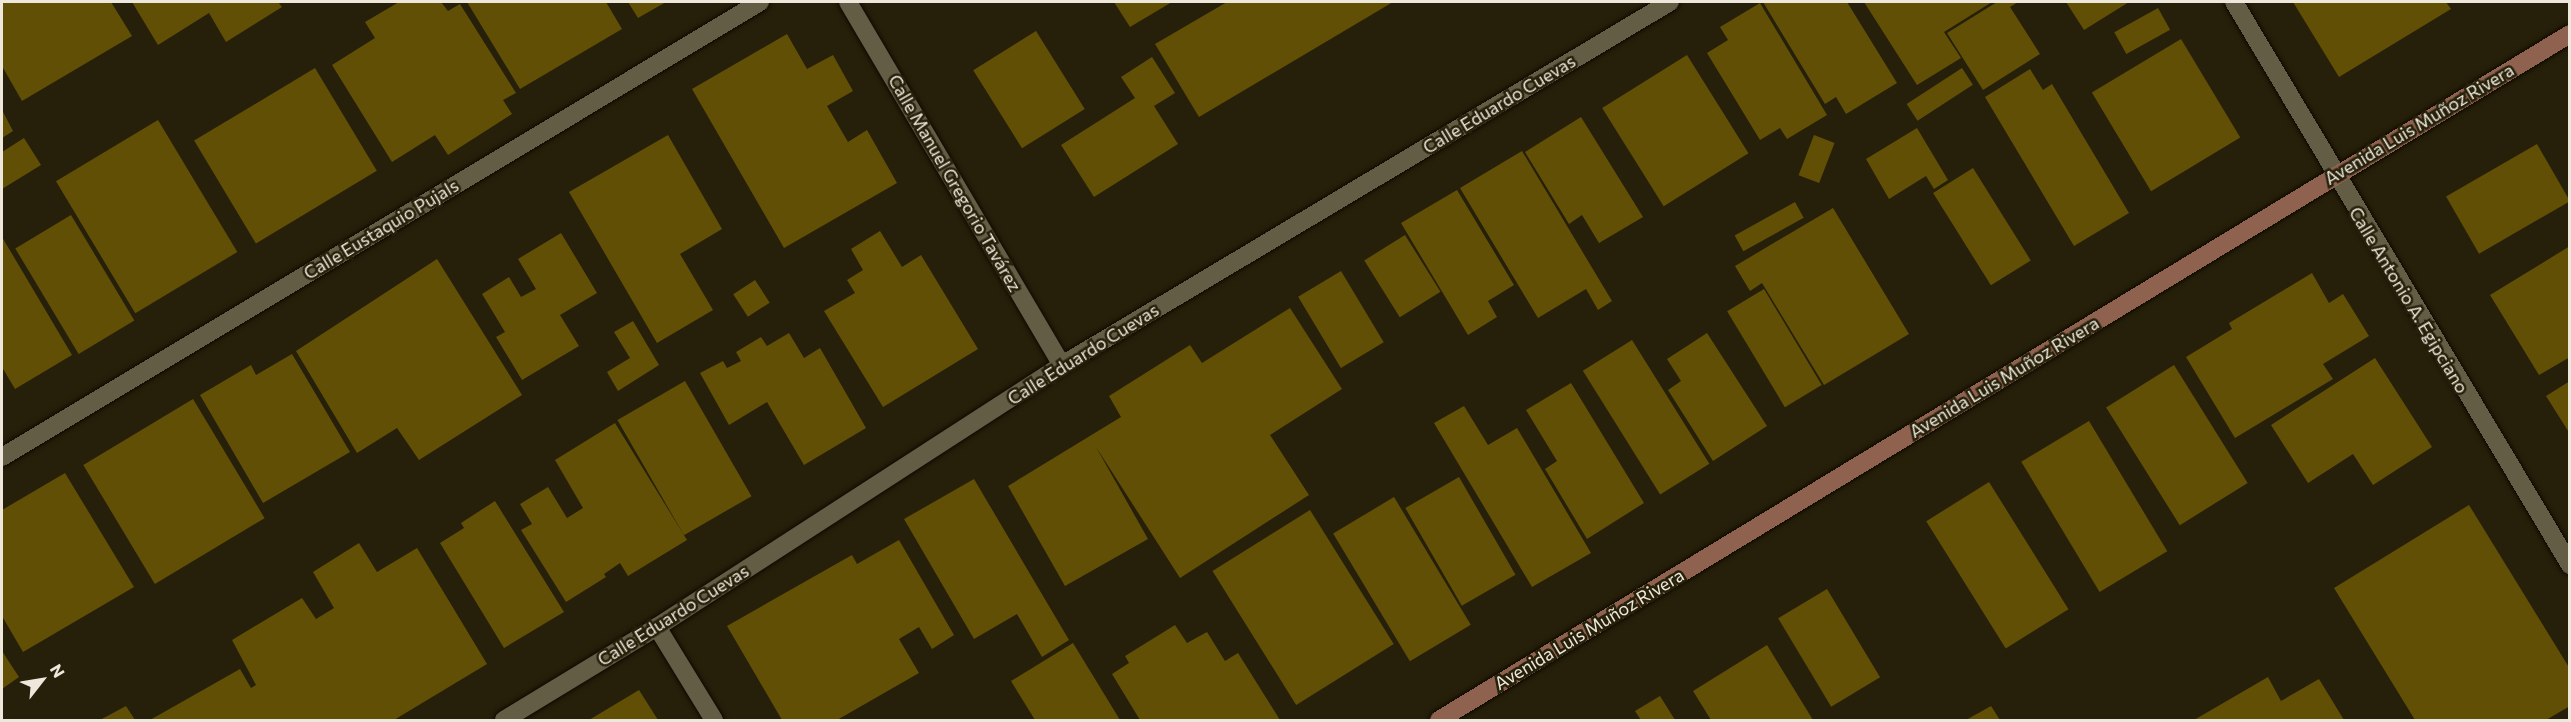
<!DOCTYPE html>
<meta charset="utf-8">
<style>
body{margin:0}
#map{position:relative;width:2571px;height:722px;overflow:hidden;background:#26200a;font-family:Commissioner,sans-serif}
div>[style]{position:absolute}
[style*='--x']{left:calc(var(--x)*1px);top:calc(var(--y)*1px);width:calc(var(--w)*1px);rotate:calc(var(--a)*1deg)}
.building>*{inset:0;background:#614f06;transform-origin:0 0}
.roads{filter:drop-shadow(0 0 2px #0f0900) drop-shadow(0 0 2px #0f0900)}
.street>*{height:18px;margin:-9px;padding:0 9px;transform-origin:9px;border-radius:9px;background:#645d46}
.secondary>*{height:18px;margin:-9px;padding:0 9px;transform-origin:9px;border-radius:9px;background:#8f6250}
span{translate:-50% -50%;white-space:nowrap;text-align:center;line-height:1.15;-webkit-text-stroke:5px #26200a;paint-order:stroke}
.street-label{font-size:18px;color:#ede8db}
.frame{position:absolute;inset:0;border:3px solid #ede8db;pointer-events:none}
.north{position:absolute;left:12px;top:650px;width:60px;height:60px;-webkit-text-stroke:4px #26200a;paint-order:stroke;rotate:59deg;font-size:16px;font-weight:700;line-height:24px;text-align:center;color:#ede8db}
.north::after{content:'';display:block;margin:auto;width:21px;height:27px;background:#ede8db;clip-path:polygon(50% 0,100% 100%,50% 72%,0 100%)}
</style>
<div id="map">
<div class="building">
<div style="clip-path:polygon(2px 2px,111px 2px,132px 36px,22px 101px,2px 66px)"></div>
<div style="clip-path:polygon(132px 2px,278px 2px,282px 7px,226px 42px,209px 13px,158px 45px)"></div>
<div style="clip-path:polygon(399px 2px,441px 2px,448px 11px,460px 4px,516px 93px,503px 100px,512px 114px,448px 155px,435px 135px,392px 162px,332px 65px,375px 38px,365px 22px)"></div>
<div style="clip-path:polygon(467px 2px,606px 2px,622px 29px,520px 89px)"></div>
<div style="clip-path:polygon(628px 2px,666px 2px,638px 18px)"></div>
<div style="clip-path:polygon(1114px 2px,1172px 2px,1130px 27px)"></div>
<div style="clip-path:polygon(1227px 2px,1393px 2px,1199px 117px,1155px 44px)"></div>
<div style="clip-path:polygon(1763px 2px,1847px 2px,1897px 83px,1846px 114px,1836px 97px,1825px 104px)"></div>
<div style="clip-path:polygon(1864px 2px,1992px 2px,1944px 32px,1961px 58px,1917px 85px)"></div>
<div style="clip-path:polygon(1997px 2px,2018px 2px,2010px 7px,2040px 54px,1983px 90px,1947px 33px)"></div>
<div style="clip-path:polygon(2066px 2px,2129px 2px,2084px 30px)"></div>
<div style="clip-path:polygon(2293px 2px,2446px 2px,2451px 9px,2339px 77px)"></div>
<div style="clip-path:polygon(1760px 3px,1827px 115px,1787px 139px,1780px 128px,1760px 140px,1707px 53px,1728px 40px,1720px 27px)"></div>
<div style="left:2158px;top:8px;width:25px;height:50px;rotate:61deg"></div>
<div style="left:1036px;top:31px;width:92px;height:74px;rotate:58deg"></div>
<div style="clip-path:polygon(787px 34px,807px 69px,833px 55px,853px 91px,827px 106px,848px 142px,867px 130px,897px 183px,784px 248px,692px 89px)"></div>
<div style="left:2181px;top:39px;width:115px;height:104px;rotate:59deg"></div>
<div style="left:1687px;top:55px;width:116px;height:100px;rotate:58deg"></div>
<div style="clip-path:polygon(1152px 57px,1175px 93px,1154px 106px,1178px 144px,1094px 197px,1061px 145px,1135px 98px,1121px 77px)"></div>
<div style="left:315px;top:68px;width:120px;height:141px;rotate:59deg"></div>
<div style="left:1962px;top:68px;width:20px;height:66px;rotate:57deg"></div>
<div style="clip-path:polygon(2030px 69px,2043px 90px,2052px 84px,2129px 213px,2074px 246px,1985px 97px)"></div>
<div style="clip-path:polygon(2px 110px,13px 131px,2px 138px)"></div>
<div style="clip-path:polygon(1581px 117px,1643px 217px,1599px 243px,1582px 215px,1569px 224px,1525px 152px)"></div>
<div style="left:158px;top:120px;width:154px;height:119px;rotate:59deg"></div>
<div style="clip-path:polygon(1917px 128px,1948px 180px,1934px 189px,1926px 176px,1889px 199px,1866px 159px)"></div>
<div style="clip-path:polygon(668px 135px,722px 229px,680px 254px,713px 310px,657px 343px,569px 192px)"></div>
<div style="left:1814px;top:135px;width:22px;height:43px;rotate:21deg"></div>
<div style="clip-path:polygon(24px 138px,41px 165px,2px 189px,2px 152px)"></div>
<div style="left:2537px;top:144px;width:66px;height:105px;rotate:60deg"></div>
<div style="clip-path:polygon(1522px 151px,1612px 301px,1598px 310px,1586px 289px,1538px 318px,1460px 188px)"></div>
<div style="left:1973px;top:168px;width:109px;height:47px;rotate:58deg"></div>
<div style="clip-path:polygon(1457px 190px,1514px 285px,1488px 301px,1497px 317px,1468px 335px,1401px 223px)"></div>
<div style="left:1795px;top:202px;width:18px;height:69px;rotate:61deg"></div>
<div style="clip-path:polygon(1833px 208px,1909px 334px,1824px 385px,1762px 283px,1750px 291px,1735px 266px)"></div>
<div style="left:71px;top:215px;width:123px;height:65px;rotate:59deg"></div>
<div style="clip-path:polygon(880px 231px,902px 267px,921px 255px,978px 349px,883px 407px,824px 311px,855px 293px,847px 280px,863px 270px,851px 249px)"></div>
<div style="clip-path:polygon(561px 233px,597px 293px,560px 315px,579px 346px,522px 380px,496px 337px,505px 332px,482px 294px,509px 277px,521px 297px,536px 289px,518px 259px)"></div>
<div style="left:1405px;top:235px;width:67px;height:48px;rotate:58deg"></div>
<div style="clip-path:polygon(2px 237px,72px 355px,15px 389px,2px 367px)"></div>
<div style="clip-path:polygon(2570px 246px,2570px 357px,2539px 375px,2490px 295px)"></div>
<div style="clip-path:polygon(437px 259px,522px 395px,419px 460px,397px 428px,357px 453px,296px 351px)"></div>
<div style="left:1341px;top:271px;width:83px;height:50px;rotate:59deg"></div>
<div style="clip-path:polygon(2312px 273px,2329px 303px,2343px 294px,2369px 336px,2323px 364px,2333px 379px,2235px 438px,2186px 357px,2232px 329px,2229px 323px)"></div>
<div style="left:755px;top:280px;width:27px;height:26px;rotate:57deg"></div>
<div style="left:1764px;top:289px;width:112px;height:43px;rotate:59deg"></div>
<div style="clip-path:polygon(1290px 308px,1342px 389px,1270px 435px,1309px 495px,1180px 578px,1096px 447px,1148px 539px,1065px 586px,1008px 486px,1121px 417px,1109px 396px,1190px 345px,1202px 363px)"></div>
<div style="clip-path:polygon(633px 321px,659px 365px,618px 391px,607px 372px,630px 358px,614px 332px)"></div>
<div style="clip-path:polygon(789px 333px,804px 358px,820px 348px,866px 428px,804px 465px,767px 402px,729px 425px,700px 373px,723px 361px,727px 368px,741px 361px,736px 352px,761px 337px,767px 346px)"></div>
<div style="clip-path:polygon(1707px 333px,1767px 426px,1713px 461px,1668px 390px,1681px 381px,1667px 359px)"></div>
<div style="left:1632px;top:340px;width:146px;height:58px;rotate:58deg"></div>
<div style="clip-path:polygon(292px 354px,350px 452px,263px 503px,200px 395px,251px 365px,256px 375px)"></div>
<div style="clip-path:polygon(2375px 358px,2432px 447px,2373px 485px,2353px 454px,2308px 483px,2271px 425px)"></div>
<div style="left:2174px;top:365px;width:139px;height:80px;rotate:58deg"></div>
<div style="left:685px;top:381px;width:133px;height:78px;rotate:60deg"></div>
<div style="clip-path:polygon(2570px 381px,2570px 434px,2546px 396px)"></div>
<div style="clip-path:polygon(1571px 383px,1644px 503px,1587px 539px,1545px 469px,1557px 461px,1526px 410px)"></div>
<div style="left:193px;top:399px;width:139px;height:128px;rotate:59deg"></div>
<div style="clip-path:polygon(1464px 406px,1488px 445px,1517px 428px,1591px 553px,1532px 587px,1434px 423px)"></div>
<div style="left:2089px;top:421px;width:152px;height:79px;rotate:59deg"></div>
<div style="clip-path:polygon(615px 423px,687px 540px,628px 576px,620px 563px,604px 574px,606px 577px,566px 602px,521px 530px,532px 524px,520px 504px,548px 487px,567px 518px,583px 508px,555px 460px)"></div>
<div style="clip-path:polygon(65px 473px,134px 587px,23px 652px,2px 616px,2px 510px)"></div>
<div style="left:1459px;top:477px;width:113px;height:62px;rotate:60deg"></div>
<div style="clip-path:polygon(974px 479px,1069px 640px,1042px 657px,1017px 614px,974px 639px,904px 519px)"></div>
<div style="left:1989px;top:482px;width:150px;height:74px;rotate:58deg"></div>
<div style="left:1394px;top:497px;width:149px;height:71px;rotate:59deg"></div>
<div style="clip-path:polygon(495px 501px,564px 612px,504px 648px,440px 543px,464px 528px,461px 523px)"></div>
<div style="clip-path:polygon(2469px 505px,2570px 669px,2570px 706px,2546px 720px,2415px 720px,2334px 588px)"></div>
<div style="left:1310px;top:510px;width:158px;height:115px;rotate:58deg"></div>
<div style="clip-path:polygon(899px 540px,954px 635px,932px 649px,919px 627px,899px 639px,919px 673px,837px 720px,782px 720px,727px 626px,852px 555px,857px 564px)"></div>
<div style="clip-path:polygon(359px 543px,377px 572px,417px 548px,487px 664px,394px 720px,150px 720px,240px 669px,251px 688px,256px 685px,232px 640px,302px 598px,316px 619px,334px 608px,313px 572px)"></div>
<div style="left:1827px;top:589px;width:103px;height:57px;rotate:59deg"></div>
<div style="clip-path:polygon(1175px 625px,1187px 643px,1207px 632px,1225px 661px,1238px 653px,1280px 720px,1140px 720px,1112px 674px,1129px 663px,1125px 656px)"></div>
<div style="clip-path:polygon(1073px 643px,1120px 720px,1035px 720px,1011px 681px)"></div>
<div style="clip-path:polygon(1767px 645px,1813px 720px,1711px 720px,1693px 691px)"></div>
<div style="clip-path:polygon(2px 651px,19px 677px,2px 689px)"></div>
<div style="clip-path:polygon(2268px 677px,2281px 701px,2319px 679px,2344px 720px,2194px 720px)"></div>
<div style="clip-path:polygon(639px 690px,658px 720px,589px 720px)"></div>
<div style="clip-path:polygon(1660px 696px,1675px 720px,1641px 720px,1635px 711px)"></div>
<div style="clip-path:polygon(126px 706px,135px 720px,100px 720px)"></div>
<div style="clip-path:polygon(1991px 706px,2000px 720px,1966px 720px)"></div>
</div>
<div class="roads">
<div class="street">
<div style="--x:848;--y:2;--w:421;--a:59.5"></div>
<div style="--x:2234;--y:2;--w:656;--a:59.17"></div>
<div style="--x:2;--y:457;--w:884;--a:-30.97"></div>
<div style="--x:657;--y:627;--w:109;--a:58.5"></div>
<div style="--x:504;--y:720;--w:179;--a:-31.3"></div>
<div style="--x:657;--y:627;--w:482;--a:-32.9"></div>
<div style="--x:1062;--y:365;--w:708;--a:-30.84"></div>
</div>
<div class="secondary">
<div style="--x:1439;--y:720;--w:1323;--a:-31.24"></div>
</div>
</div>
<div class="street-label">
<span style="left:1499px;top:104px;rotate:-31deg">Calle Eduardo Cuevas</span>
<span style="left:2419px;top:124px;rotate:-31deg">Avenida Luis Muñoz Rivera</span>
<span style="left:955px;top:183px;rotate:60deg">Calle Manuel Gregorio Tavárez</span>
<span style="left:381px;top:229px;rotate:-31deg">Calle Eustaquio Pujals</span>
<span style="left:2409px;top:300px;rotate:59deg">Calle Antonio A. Egipciano</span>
<span style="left:1083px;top:354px;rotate:-32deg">Calle Eduardo Cuevas</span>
<span style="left:2004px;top:377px;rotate:-31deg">Avenida Luis Muñoz Rivera</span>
<span style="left:673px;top:615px;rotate:-32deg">Calle Eduardo Cuevas</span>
<span style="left:1589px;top:629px;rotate:-31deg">Avenida Luis Muñoz Rivera</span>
</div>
<div class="frame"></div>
<div class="north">N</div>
</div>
